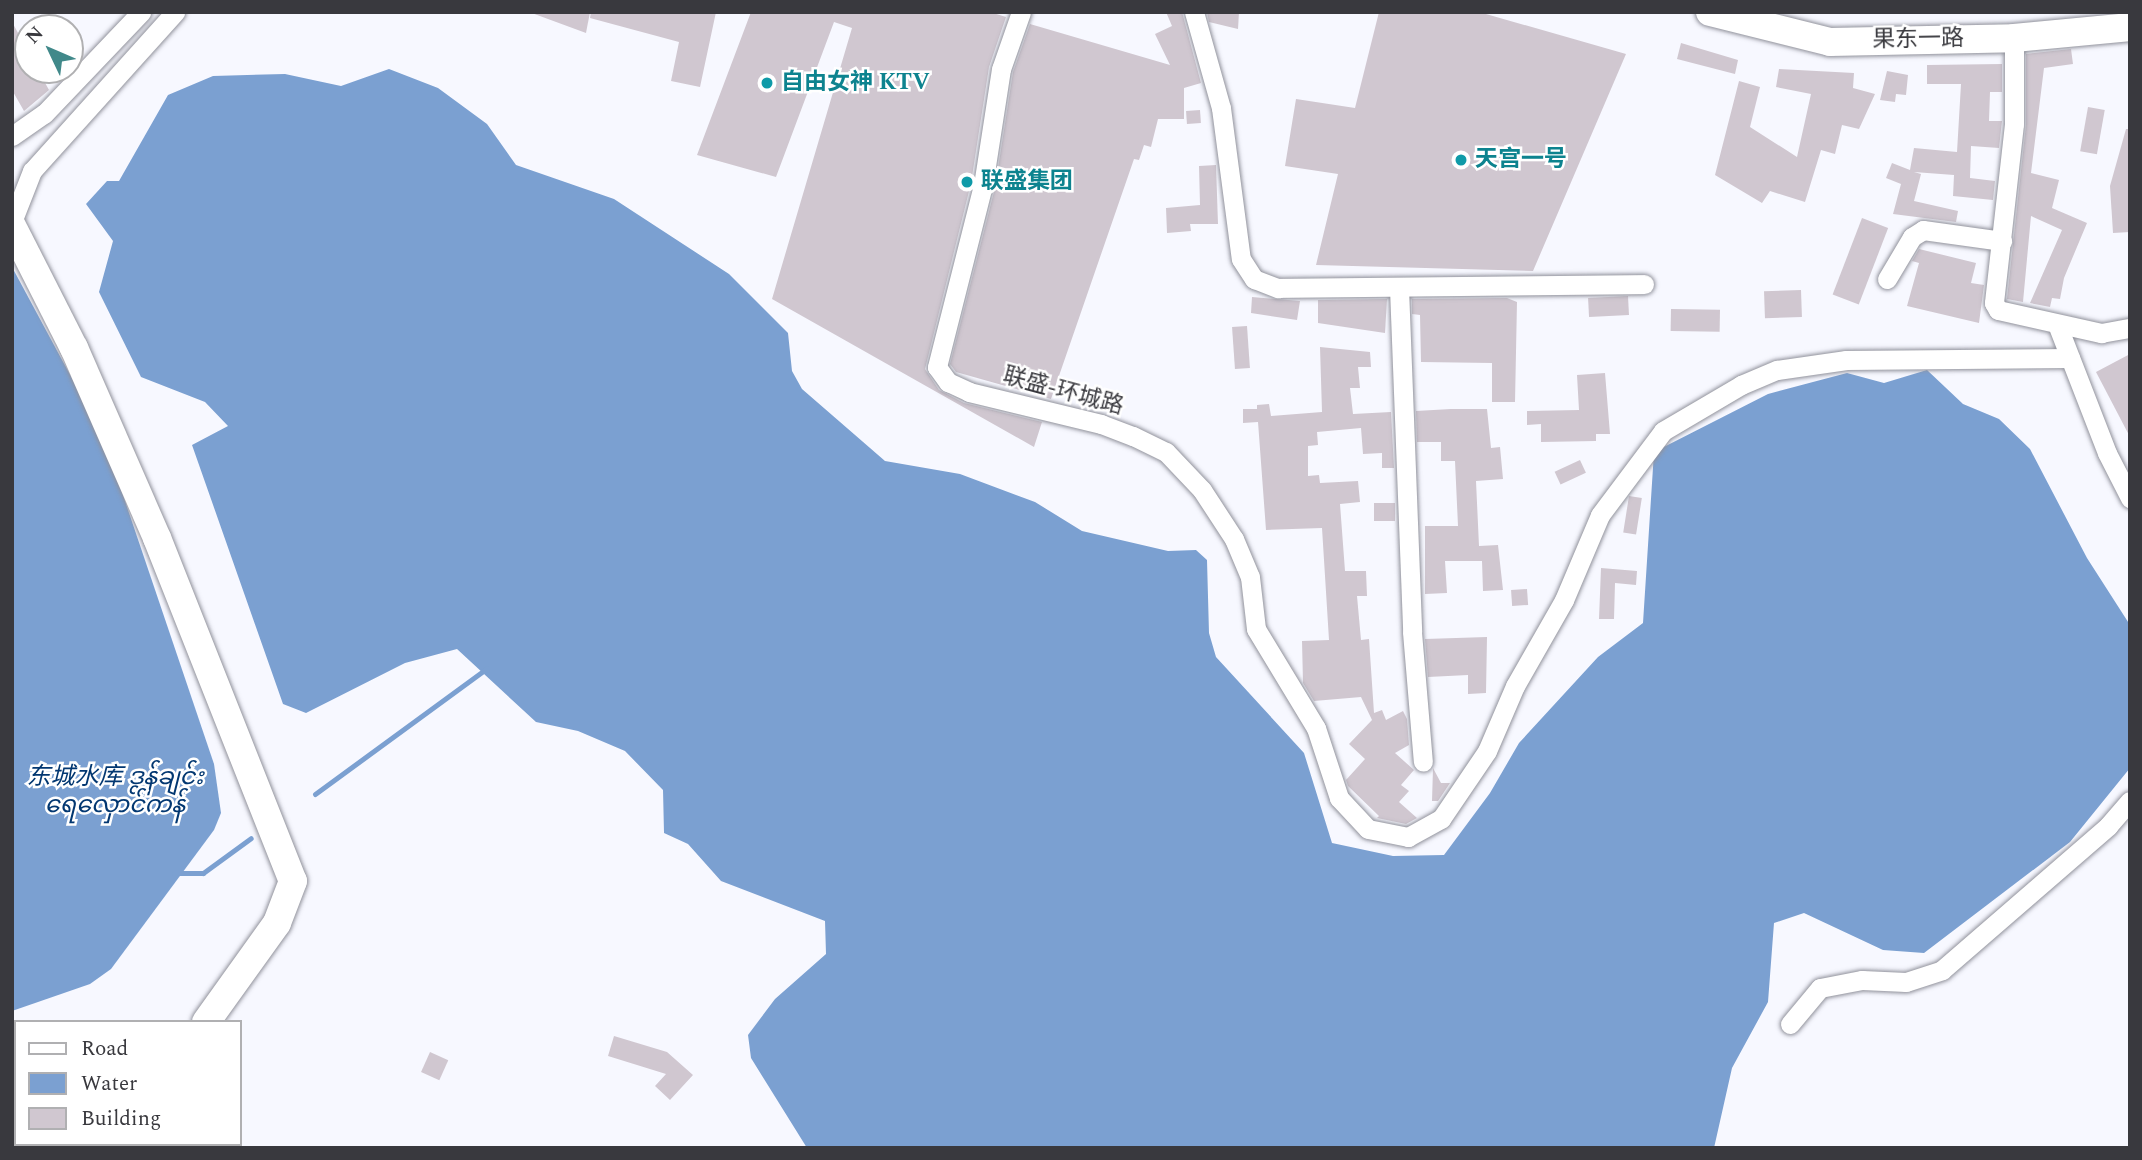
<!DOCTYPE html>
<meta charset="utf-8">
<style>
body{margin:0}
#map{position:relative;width:2142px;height:1160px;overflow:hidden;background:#f7f8ff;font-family:Spectral,"Noto Sans SC","Noto Sans Myanmar",serif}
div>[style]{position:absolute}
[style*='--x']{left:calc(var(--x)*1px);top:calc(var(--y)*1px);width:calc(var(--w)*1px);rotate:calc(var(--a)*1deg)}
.water>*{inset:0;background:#7ba0d1}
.stream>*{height:5px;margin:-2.5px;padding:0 2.5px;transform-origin:2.5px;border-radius:2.5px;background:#7ba0d1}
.building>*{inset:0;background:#d0c7d0;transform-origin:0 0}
.roads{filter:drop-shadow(0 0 2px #91929c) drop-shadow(0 0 2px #91929c)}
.street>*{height:19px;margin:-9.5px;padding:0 9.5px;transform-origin:9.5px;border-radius:9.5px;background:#fff}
.secondary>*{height:28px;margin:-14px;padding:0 14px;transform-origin:14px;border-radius:14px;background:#fff}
.dots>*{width:19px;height:19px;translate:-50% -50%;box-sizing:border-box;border:4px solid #fff;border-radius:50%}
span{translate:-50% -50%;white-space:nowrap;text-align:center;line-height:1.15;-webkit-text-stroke:5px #fff;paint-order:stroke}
.street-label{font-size:23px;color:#39393e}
.culture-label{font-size:23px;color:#0d838f;font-weight:700}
.left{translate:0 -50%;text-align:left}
.water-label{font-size:24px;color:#023771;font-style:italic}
.frame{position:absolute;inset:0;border:14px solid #39393e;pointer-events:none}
.legend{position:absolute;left:14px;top:1020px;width:228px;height:126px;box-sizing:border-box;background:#fff;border:2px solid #b0b0b2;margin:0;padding:9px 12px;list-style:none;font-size:21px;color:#39393e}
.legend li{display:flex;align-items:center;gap:14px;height:35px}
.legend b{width:35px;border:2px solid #b0b0b2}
.north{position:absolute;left:14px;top:14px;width:70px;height:70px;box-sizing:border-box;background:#fff;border:2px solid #b0b0b2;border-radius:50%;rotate:314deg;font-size:19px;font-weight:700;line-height:28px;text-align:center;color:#39393e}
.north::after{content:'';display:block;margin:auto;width:24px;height:32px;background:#41898a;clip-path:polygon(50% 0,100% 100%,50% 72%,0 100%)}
</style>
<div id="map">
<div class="water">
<div style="clip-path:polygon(389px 69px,438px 88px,487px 124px,516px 165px,614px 199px,729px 274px,788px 333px,792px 371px,802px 389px,885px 461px,960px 474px,1035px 502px,1082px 531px,1168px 551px,1196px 550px,1207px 560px,1209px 633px,1216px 657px,1304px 753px,1332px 843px,1393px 856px,1444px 855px,1490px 793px,1519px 743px,1598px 657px,1643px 623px,1654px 452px,1768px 394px,1847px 373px,1884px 383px,1927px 370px,1963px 404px,1999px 419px,2030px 449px,2087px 558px,2130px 625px,2130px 768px,2070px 842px,1924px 953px,1883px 950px,1804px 913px,1774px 923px,1768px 1002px,1732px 1068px,1714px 1148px,807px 1148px,751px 1058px,748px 1035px,775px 999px,826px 954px,825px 921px,721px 881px,688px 844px,664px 833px,663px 790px,625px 751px,578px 731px,536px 722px,457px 649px,405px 663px,306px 713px,283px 704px,192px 445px,228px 426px,205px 402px,141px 377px,99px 292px,113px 241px,86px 204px,107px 181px,119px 181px,168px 95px,213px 76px,285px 74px,341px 86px)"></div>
<div style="clip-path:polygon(12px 267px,103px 436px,214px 764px,221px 813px,214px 830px,111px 969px,90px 984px,12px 1011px)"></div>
</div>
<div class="stream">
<div style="--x:315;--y:794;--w:213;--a:-36.2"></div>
<div style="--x:174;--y:873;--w:29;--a:0"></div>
<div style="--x:203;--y:873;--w:59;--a:-36.1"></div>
</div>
<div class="building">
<div style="clip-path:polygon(529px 12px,590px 12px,586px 33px)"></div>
<div style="clip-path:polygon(591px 12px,716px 12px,700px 87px,671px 81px,679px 42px,590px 18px)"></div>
<div style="clip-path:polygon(751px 12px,990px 12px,1006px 17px,989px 67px,971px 183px,925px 369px,939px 390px,964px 403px,1042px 422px,1034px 447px,772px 299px,852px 28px,834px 22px,776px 177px,697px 155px)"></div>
<div style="clip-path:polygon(1166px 12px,1182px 12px,1201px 83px,1184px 88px,1184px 119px,1158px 119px,1151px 147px,1144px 145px,1139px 160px,1134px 159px,1051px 399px,956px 372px,950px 364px,995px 188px,1013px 72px,1030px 24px,1170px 65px,1155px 34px,1172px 26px)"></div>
<div style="clip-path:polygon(1207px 12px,1239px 12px,1238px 29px,1209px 22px)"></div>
<div style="clip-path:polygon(1379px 12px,1479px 12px,1626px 54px,1533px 271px,1316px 265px,1338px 174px,1285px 166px,1296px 99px,1355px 108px)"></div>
<div style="clip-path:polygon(12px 22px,28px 51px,28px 70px,38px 70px,49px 90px,24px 111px,12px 90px)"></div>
<div style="clip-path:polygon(1681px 43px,1738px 60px,1735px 74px,1677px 59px)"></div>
<div style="clip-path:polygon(2071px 49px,2073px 64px,2044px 68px,2031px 173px,2059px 180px,2052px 208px,2087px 223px,2064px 278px,2060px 299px,2052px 298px,2050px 307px,2030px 303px,2062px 230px,2031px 216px,2023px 302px,2007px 299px,2026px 125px,2026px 54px)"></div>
<div style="clip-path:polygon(2002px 64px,2002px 92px,1990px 92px,1989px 121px,2002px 121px,1999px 148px,1971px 146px,1970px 178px,1995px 181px,1993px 200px,1953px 196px,1954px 175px,1914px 172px,1921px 174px,1914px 201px,1958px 211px,1956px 222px,1893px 214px,1901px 184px,1886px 178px,1892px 163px,1910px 170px,1914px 148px,1957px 152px,1961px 84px,1927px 84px,1927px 65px)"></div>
<div style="clip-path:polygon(1779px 69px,1854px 73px,1853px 88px,1875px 94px,1859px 129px,1842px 125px,1835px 154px,1821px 150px,1805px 202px,1770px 191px,1762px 203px,1715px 175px,1739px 81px,1760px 87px,1750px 127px,1797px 157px,1811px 94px,1776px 87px)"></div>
<div style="clip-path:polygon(1887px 71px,1908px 75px,1906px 95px,1896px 94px,1895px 102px,1880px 100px)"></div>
<div style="left:2088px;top:107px;width:17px;height:45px;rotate:10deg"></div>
<div style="left:1200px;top:110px;width:13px;height:14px;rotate:86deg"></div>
<div style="clip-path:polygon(2126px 129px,2130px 129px,2130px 232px,2113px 233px,2110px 186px)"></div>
<div style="clip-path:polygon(1216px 165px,1218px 224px,1190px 224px,1191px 231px,1167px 233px,1166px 208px,1200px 205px,1199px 166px)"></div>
<div style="left:1862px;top:218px;width:28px;height:82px;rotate:21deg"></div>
<div style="clip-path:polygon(1919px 249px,1976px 263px,1971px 283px,1984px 285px,1979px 323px,1907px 306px,1919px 263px,1912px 261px)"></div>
<div style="left:1801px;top:290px;width:27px;height:37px;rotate:88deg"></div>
<div style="left:1628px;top:296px;width:19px;height:40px;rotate:87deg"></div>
<div style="clip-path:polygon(1252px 297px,1300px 301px,1297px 320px,1251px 313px)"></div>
<div style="clip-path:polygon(1507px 298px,1517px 302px,1515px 402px,1492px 402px,1492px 363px,1421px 362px,1420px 315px,1412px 314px,1412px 299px)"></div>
<div style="clip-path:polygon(1387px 299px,1385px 333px,1318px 323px,1318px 300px)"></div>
<div style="left:1671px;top:309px;width:49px;height:22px;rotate:1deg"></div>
<div style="left:1247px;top:326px;width:42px;height:15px;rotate:86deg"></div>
<div style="clip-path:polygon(1320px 347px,1370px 352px,1371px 367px,1358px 367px,1360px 388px,1350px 388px,1353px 414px,1391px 412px,1394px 468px,1382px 468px,1382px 453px,1363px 454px,1361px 428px,1317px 432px,1318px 445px,1308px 446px,1308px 476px,1319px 475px,1320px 483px,1358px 481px,1360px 502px,1340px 504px,1345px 571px,1366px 571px,1367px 596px,1357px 596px,1361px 640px,1369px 639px,1374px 713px,1382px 710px,1386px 720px,1403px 711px,1407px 719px,1409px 745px,1395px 753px,1414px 770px,1401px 785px,1409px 791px,1399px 802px,1417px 818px,1406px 824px,1377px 818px,1379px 816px,1348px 786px,1346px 780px,1365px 759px,1349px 744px,1372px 720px,1361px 697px,1314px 701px,1303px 683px,1302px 641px,1329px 640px,1322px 528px,1266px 530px,1258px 422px,1243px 423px,1243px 409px,1257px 409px,1257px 405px,1269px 404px,1271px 416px,1322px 412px)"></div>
<div style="clip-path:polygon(2130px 354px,2130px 437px,2096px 372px)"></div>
<div style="clip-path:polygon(1605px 373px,1610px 434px,1596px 434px,1596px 441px,1541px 442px,1541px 424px,1527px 425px,1527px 411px,1579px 410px,1577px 375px)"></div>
<div style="clip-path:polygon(1451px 409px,1487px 409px,1491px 448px,1500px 447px,1503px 479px,1476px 481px,1479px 546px,1498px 545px,1503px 590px,1483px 591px,1482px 561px,1445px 561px,1447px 593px,1425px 594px,1425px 526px,1458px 526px,1455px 461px,1441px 461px,1441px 442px,1417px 442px,1416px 411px)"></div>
<div style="left:1580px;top:460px;width:14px;height:28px;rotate:65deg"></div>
<div style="left:1629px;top:496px;width:13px;height:37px;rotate:9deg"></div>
<div style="left:1374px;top:503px;width:21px;height:18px"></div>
<div style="clip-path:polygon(1601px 568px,1637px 571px,1636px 585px,1615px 583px,1614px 619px,1599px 619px)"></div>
<div style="left:1527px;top:589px;width:16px;height:16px;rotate:86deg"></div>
<div style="clip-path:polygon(1487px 637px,1486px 693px,1468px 694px,1468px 675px,1428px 677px,1425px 639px)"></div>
<div style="clip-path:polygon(1433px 768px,1441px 783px,1450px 783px,1438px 801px,1432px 801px)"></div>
<div style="clip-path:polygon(614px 1036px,667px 1052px,693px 1075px,670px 1100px,655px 1086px,666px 1074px,608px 1056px)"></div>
<div style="left:430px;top:1052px;width:20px;height:22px;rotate:24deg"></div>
</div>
<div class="roads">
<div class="street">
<div style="--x:1021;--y:12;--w:60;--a:109.3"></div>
<div style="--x:1001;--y:69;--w:117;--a:98.8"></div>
<div style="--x:983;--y:185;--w:188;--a:104.2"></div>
<div style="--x:937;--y:367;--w:19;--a:54"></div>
<div style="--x:948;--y:382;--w:23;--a:25"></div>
<div style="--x:969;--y:392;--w:136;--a:13.6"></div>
<div style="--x:1101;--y:424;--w:34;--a:21"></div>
<div style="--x:1133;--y:436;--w:37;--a:26"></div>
<div style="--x:1166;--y:452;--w:52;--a:46.5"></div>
<div style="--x:1202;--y:490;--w:59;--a:56.9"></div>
<div style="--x:1234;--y:539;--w:41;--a:67.2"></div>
<div style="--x:1250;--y:577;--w:52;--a:83.4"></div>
<div style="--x:1256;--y:629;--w:116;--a:58.8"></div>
<div style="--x:1316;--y:728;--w:74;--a:71.8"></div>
<div style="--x:1339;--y:798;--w:42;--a:46.9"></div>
<div style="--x:1368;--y:829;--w:41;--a:11.3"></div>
<div style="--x:1408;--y:837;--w:38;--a:-29"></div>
<div style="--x:1441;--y:819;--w:82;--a:-55.9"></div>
<div style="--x:1487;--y:751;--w:71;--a:-66.7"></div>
<div style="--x:1515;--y:686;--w:99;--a:-60.3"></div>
<div style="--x:1564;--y:600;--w:92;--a:-67"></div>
<div style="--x:1600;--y:515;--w:105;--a:-53.1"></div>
<div style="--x:1663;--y:431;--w:91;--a:-30.5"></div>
<div style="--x:1741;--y:385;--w:39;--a:-23"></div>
<div style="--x:1777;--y:370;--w:70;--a:-8.2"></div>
<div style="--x:1846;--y:360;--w:224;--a:-0.5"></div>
<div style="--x:1194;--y:12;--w:100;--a:74.3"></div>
<div style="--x:1221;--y:108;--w:152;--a:82.5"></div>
<div style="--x:1241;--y:259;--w:24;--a:57"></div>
<div style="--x:1254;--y:279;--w:26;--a:21"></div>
<div style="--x:1278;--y:288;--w:366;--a:-0.6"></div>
<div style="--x:2014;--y:38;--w:86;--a:90"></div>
<div style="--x:2014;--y:124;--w:180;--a:96.4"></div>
<div style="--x:1994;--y:303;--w:8;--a:60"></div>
<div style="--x:1998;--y:310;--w:106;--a:12.6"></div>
<div style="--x:2101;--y:333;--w:29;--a:-10"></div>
<div style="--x:12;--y:136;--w:39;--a:-35"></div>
<div style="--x:44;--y:114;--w:141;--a:-46.4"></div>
<div style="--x:12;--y:222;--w:55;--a:-68.6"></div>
<div style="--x:32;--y:171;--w:214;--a:-48"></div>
<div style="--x:1887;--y:279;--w:49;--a:-59.2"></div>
<div style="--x:1912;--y:237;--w:13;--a:-32"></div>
<div style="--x:1923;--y:230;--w:80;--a:7.9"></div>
<div style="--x:1399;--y:288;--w:344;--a:87.8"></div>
<div style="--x:1412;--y:632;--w:130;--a:85.2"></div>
<div style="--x:2057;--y:324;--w:138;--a:68.8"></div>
<div style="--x:2107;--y:453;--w:51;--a:62.9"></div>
<div style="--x:1790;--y:1024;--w:47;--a:-50.2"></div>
<div style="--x:1820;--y:988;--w:43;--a:-10.8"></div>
<div style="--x:1862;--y:980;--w:44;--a:2.6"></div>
<div style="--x:1906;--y:982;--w:38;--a:-18"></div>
<div style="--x:1942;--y:970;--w:220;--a:-40.9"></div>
<div style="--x:2108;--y:826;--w:33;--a:-49"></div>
</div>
<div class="secondary">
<div style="--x:1710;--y:12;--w:124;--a:14"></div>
<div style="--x:1830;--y:42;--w:184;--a:-1.2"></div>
<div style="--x:2014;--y:38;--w:117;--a:-5.4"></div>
<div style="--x:12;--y:226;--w:137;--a:63.1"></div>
<div style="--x:74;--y:348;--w:207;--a:66.4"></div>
<div style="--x:157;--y:538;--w:369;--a:68.4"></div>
<div style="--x:293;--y:881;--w:45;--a:110.9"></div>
<div style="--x:277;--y:923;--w:122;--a:125.6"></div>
<div style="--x:70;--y:1148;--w:6;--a:-39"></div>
</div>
</div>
<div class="dots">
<div style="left:767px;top:83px;background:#0f9aa8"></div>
<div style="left:1461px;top:160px;background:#0f9aa8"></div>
<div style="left:967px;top:182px;background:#0f9aa8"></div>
</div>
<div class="street-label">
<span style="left:1918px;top:40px;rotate:-1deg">果东一路</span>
<span style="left:1063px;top:392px;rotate:15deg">联盛-环城路</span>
</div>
<div class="culture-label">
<span class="left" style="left:781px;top:83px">自由女神 KTV</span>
<span class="left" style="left:1475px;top:160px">天宫一号</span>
<span class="left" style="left:981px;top:182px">联盛集团</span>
</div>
<div class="water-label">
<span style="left:115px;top:792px">东城水库 ဒွန်ချင်း<br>ရေလှောင်ကန်</span>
</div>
<div class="frame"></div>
<ul class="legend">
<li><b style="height:9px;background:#fff"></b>Road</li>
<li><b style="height:19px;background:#7ba0d1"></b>Water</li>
<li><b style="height:19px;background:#d0c7d0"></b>Building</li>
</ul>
<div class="north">N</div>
</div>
